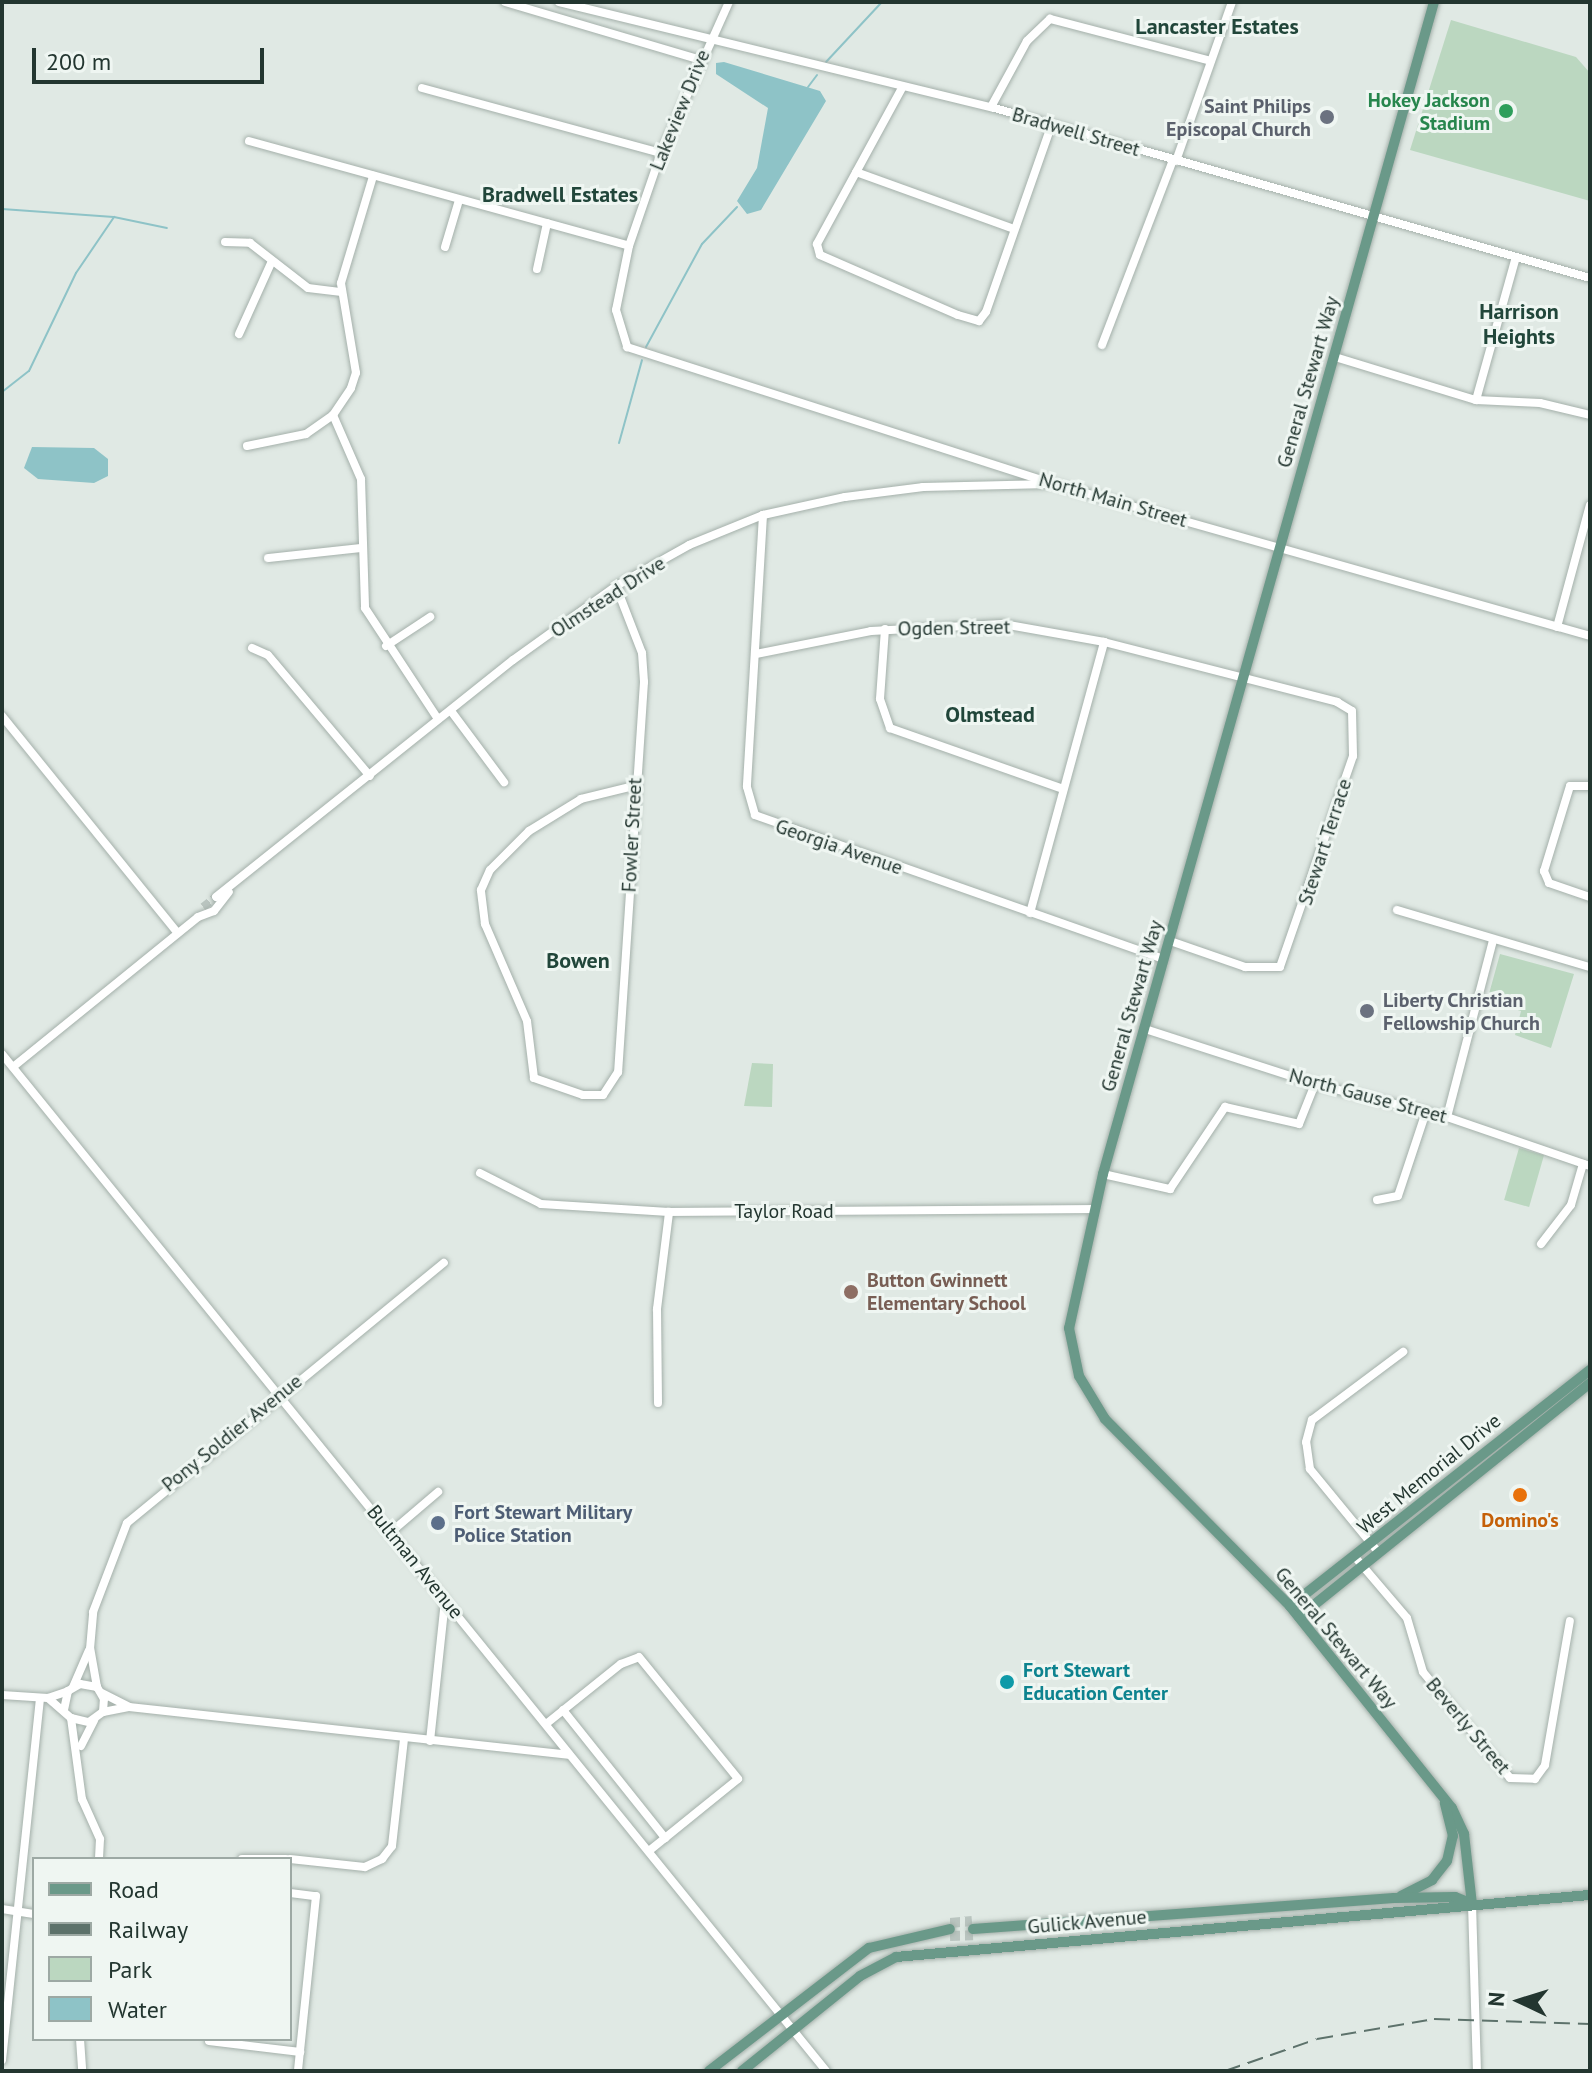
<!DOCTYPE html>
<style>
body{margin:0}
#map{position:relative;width:1592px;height:2073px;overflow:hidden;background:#e0e9e4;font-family:"PT Sans",sans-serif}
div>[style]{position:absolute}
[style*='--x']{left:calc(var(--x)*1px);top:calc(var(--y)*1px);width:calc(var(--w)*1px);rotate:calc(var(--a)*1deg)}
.green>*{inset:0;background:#bbd7c0;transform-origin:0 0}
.water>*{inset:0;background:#8ec3c7}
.stream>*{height:2px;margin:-1px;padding:0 1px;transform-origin:1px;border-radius:1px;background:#8ec3c7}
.minor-tunnel>*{height:8px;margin-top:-4px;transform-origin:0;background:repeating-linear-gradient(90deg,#bac5c0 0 8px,transparent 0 12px)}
.major-tunnel>*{height:10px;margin-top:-5px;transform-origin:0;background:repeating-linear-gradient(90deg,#bac5c0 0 10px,transparent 0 15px)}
.roads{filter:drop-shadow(0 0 2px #a4b0aa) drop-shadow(0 0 2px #a4b0aa)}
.minor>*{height:8px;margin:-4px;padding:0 4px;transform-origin:4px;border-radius:4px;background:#fff}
.major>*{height:10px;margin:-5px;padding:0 5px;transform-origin:5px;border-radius:5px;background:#6a9989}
.rail>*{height:2px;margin-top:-1px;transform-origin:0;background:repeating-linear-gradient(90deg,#5d726b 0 16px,transparent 0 24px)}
.dots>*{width:22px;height:22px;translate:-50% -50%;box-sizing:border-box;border:4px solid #eff6f2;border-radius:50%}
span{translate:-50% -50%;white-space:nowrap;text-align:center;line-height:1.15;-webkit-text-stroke:6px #eff6f2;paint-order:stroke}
.leisure-label{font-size:20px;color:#27864d;font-weight:700}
.right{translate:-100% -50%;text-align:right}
.worship-label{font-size:20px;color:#5b616d;font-weight:700}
.left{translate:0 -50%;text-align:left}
.street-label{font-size:20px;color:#233630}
.education-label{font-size:20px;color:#785e54;font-weight:700}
.service-label{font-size:20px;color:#4e5e75;font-weight:700}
.food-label{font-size:20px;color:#c56008;font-weight:700}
.culture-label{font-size:20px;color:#0d838f;font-weight:700}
.neighbourhood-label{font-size:22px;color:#21463a;font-weight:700}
.frame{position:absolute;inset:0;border:4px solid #233630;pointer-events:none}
.legend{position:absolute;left:32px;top:1857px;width:260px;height:184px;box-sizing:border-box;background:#eff6f2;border:2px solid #9da9a4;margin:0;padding:10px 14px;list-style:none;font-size:24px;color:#233630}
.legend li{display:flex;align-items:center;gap:16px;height:40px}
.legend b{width:40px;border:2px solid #9da9a4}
.north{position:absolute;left:1480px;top:1961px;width:80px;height:80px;-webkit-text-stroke:6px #eff6f2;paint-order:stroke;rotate:274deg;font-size:22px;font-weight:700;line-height:32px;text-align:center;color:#233630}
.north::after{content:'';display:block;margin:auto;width:28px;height:36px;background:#233630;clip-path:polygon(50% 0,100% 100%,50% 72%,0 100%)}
.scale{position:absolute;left:32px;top:48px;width:232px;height:36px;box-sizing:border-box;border:4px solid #233630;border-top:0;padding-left:10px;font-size:24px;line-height:28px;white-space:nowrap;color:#233630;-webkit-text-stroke:6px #eff6f2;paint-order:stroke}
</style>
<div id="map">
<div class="green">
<div style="clip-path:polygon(1451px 20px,1576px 57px,1590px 73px,1590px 201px,1410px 150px)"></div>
<div style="clip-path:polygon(1500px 954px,1574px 974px,1551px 1048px,1515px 1035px,1521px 1011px,1487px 1001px)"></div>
<div style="clip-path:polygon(752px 1063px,773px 1064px,772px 1107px,744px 1106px)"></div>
<div style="left:1519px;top:1148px;width:26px;height:54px;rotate:16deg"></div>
</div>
<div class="water">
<div style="clip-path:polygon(724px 62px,820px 91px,826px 101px,761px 210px,747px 214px,737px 201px,757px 168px,768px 108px,716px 74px,716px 63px)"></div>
<div style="clip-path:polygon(32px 447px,94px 448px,108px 459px,108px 476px,94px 483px,38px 479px,24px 468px)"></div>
</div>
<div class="stream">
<div style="--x:826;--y:62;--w:82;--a:-47"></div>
<div style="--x:808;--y:87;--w:15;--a:-53"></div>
<div style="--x:2;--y:209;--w:112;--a:4.1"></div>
<div style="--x:114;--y:217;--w:54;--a:11.7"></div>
<div style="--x:646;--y:347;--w:117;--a:-61.5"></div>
<div style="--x:702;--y:244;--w:51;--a:-46.6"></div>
<div style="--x:2;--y:392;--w:34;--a:-38"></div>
<div style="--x:29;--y:371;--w:109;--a:-64.4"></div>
<div style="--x:76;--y:273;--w:68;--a:-55.8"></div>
<div style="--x:619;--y:443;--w:86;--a:-74.5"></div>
</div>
<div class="minor-tunnel">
<div style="--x:203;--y:907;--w:16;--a:-38"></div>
</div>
<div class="major-tunnel">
<div style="--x:950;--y:1923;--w:22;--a:-5"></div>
<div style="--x:950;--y:1936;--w:23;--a:-2"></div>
</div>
<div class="roads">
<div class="minor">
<div style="--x:505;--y:2;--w:204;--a:16.5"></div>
<div style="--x:559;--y:2;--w:445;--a:13.7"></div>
<div style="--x:991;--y:107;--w:623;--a:15.93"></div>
<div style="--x:729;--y:2;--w:166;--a:114.2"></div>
<div style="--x:661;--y:153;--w:98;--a:109"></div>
<div style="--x:629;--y:246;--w:65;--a:101.5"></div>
<div style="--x:616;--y:310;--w:39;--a:73"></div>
<div style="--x:627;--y:347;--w:448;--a:17.8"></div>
<div style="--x:1054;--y:484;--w:557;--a:15.83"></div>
<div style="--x:422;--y:88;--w:248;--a:15.2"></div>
<div style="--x:902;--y:88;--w:178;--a:118.6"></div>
<div style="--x:817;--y:244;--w:11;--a:75"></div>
<div style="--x:820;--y:255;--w:150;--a:23.5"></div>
<div style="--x:958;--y:315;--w:22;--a:16"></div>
<div style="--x:979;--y:321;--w:11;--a:-52"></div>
<div style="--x:986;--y:312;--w:197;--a:-70.7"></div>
<div style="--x:991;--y:107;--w:75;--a:-61.4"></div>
<div style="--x:1027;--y:41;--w:32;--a:-44"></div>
<div style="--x:1050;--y:19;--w:166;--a:14.6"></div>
<div style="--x:249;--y:141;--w:394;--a:15.4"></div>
<div style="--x:1176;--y:161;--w:169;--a:-70.6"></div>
<div style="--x:856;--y:172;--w:168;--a:19.8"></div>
<div style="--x:225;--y:242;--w:25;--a:2"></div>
<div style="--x:250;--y:243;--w:73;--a:37.8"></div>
<div style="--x:308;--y:288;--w:34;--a:7"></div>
<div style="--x:445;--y:247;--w:49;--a:-73.4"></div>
<div style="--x:537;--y:269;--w:47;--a:-77.7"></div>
<div style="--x:239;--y:334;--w:78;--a:-65.7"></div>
<div style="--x:1102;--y:345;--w:198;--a:-69"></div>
<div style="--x:1335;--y:357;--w:147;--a:17"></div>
<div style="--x:1476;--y:400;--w:64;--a:2.7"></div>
<div style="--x:1540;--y:403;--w:51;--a:13.5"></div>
<div style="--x:1476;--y:400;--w:148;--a:-74.4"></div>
<div style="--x:333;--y:415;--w:70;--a:66.4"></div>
<div style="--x:361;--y:479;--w:129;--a:88.2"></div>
<div style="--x:365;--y:608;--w:133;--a:56.7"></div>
<div style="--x:247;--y:446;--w:60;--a:-11.5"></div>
<div style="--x:306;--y:434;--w:33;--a:-35"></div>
<div style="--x:333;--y:415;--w:32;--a:-56"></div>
<div style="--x:351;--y:388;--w:16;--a:-72"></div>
<div style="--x:356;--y:373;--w:91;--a:-99.5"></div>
<div style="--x:341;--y:283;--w:112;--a:-73.3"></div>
<div style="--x:763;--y:515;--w:272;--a:93.4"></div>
<div style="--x:747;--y:787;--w:29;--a:74"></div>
<div style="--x:755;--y:815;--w:433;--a:19.4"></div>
<div style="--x:268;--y:558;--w:94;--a:-6.1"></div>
<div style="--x:616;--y:586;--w:72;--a:68.8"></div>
<div style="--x:642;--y:653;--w:29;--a:86"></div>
<div style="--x:644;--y:682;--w:391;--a:93.8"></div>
<div style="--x:618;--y:1072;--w:27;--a:123"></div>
<div style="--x:603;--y:1095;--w:20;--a:180"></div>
<div style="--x:583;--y:1095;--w:52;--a:-160.9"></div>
<div style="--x:534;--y:1078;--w:57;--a:-97"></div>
<div style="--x:527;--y:1021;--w:106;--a:-113.4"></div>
<div style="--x:485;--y:924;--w:34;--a:-97"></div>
<div style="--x:481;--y:890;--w:22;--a:-66"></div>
<div style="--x:490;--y:870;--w:55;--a:-45"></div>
<div style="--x:529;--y:831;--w:61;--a:-31.6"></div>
<div style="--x:581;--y:799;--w:55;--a:-13.8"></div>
<div style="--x:1557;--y:627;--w:126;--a:-74.9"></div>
<div style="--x:885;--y:629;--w:70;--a:94.1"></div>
<div style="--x:880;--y:699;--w:31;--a:71"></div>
<div style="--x:890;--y:728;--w:183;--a:19.4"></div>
<div style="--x:386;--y:646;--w:53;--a:-33.4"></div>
<div style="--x:252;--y:648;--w:17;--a:24"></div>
<div style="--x:268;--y:655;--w:158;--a:49.9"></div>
<div style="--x:756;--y:654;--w:117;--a:-11.3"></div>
<div style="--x:871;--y:631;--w:132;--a:-3"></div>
<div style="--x:1003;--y:624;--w:103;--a:10.1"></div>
<div style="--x:1104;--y:642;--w:241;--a:14.4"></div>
<div style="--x:1337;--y:702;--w:17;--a:31"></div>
<div style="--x:1352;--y:711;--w:45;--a:88.7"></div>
<div style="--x:1353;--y:756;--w:223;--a:109.1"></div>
<div style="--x:1280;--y:967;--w:35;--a:180"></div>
<div style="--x:1245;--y:967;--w:79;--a:-160.9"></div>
<div style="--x:451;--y:711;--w:89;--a:53.3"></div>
<div style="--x:2;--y:716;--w:279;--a:51"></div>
<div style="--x:1590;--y:786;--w:20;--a:180"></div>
<div style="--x:1570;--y:786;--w:89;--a:107"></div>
<div style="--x:1544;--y:871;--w:13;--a:67"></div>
<div style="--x:1549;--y:883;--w:43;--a:18.9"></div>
<div style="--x:216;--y:897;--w:380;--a:-38.6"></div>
<div style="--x:513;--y:660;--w:127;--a:-35.7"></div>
<div style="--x:616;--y:586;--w:84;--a:-29.3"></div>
<div style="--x:689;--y:545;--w:80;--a:-22.1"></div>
<div style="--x:763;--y:515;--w:84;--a:-12.4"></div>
<div style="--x:845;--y:497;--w:79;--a:-7.3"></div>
<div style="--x:923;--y:487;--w:126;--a:-1.4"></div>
<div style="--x:1397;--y:910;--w:201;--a:16.5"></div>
<div style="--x:1030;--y:913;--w:281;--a:-74.7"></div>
<div style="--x:1145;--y:1029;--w:179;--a:17.9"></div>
<div style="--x:1315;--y:1084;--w:136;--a:14"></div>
<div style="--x:1447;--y:1117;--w:151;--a:18.9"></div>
<div style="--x:2;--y:1054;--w:1309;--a:50.98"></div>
<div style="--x:13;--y:1067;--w:238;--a:-39"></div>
<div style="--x:198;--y:917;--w:17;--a:-21"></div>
<div style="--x:214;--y:911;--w:24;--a:-52"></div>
<div style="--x:1447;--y:1117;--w:183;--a:-75.4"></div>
<div style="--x:480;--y:1173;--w:68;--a:26.9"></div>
<div style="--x:541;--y:1204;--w:128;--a:3.6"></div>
<div style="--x:669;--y:1212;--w:426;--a:-0.4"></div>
<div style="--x:1103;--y:1174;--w:69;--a:12.6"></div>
<div style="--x:1170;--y:1189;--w:99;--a:-56.1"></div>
<div style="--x:1225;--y:1107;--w:76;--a:12.9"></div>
<div style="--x:1299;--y:1124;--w:43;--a:-68.2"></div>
<div style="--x:1377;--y:1200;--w:21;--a:-11"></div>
<div style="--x:1398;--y:1196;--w:89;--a:-71.6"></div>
<div style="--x:1541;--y:1244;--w:49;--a:-52.4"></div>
<div style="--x:1571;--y:1205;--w:43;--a:-73.7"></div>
<div style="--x:658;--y:1403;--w:94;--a:-90.6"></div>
<div style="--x:657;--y:1309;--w:98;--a:-82.9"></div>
<div style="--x:391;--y:1532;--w:62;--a:-40.4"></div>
<div style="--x:1379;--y:1553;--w:109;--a:-129.4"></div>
<div style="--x:1310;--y:1469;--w:27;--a:-98"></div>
<div style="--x:1306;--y:1442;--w:23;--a:-75"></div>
<div style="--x:1312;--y:1420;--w:114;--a:-36.8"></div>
<div style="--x:1355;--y:1557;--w:80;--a:49.6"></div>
<div style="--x:1407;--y:1618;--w:56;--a:73.5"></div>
<div style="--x:1423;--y:1672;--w:137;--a:50.6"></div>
<div style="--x:1510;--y:1778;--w:25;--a:2"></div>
<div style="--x:1535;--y:1779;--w:17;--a:-54"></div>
<div style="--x:1545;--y:1765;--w:146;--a:-80.2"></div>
<div style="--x:73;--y:1687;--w:40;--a:-66.6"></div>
<div style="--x:97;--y:1687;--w:39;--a:-100"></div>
<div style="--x:90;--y:1649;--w:37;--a:-85"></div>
<div style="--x:93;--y:1612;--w:95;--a:-69.1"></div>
<div style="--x:127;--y:1523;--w:410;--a:-39.4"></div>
<div style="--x:102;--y:1693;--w:30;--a:27"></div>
<div style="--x:2;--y:1695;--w:46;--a:3.7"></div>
<div style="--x:48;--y:1698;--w:21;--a:-19"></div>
<div style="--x:48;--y:1698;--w:30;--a:41"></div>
<div style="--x:71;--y:1718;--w:18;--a:13"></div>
<div style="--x:89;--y:1722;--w:17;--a:-36"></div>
<div style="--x:103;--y:1712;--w:13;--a:-86"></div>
<div style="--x:104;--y:1699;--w:14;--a:-120"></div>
<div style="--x:97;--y:1687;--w:17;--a:-170"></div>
<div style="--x:80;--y:1684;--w:14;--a:150"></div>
<div style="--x:68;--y:1691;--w:19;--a:102"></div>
<div style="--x:563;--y:1710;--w:164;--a:51.4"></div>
<div style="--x:665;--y:1838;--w:19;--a:141"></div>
<div style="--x:103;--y:1712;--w:26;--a:-11"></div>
<div style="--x:129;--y:1707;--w:442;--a:6.2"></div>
<div style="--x:71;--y:1718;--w:82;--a:82.3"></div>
<div style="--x:82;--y:1799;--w:44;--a:65.8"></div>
<div style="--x:100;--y:1839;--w:20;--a:93"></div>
<div style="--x:546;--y:1724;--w:96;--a:-38.7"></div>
<div style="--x:621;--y:1664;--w:19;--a:-21"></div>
<div style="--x:639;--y:1657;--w:157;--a:50.9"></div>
<div style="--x:738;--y:1779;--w:94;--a:141.1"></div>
<div style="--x:430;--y:1741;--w:142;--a:-83.9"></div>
<div style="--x:81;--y:1746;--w:29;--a:-63"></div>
<div style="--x:242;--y:1859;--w:44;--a:0"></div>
<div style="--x:290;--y:1859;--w:75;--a:6.1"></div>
<div style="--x:365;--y:1867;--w:19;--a:-25"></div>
<div style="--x:382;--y:1859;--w:16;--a:-52"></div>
<div style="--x:392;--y:1846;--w:108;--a:-83.6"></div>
<div style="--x:290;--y:1893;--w:26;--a:7"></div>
<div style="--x:316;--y:1896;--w:176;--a:95.9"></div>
<div style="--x:1472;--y:1904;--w:167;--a:88.3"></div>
<div style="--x:2;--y:1909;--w:32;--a:9"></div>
<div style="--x:80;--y:2039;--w:32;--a:86"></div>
<div style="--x:209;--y:2041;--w:92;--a:6.9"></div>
<div style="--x:2;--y:2060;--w:364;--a:-84"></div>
</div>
<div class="major">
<div style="--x:1434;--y:2;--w:1218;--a:105.77"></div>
<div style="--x:1103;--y:1174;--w:158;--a:102.4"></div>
<div style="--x:1069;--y:1328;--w:49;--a:78.2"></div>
<div style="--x:1079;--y:1376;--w:50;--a:58.8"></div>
<div style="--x:1105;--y:1419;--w:263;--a:45.3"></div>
<div style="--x:1290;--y:1606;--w:259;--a:51.3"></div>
<div style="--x:1452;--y:1808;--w:29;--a:65"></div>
<div style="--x:1464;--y:1834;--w:70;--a:83.5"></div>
<div style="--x:1290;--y:1606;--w:382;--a:-38.2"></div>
<div style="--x:1299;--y:1617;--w:373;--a:-38.8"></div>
<div style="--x:1401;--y:1896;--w:35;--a:-27"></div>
<div style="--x:1432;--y:1880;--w:24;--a:-52"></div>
<div style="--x:1447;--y:1861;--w:26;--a:-77"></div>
<div style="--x:1453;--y:1836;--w:34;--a:-104"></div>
<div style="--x:973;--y:1929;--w:422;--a:-4.2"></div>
<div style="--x:1394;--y:1898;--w:61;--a:-0.9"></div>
<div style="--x:1455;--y:1897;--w:18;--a:22"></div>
<div style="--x:709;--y:2071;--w:202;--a:-37.6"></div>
<div style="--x:869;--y:1948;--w:83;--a:-13.2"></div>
<div style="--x:742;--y:2071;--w:151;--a:-38.8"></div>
<div style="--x:860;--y:1976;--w:41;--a:-27.8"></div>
<div style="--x:896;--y:1957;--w:697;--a:-5.11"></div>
</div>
</div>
<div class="rail">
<div style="--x:1225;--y:2071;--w:97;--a:-19.2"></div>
<div style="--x:1317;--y:2039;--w:119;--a:-9.7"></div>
<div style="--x:1434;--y:2019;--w:156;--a:1.8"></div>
</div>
<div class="dots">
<div style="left:1506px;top:111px;background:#2e9e5b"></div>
<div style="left:1327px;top:117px;background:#6b7280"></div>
<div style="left:1367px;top:1011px;background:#6b7280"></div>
<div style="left:851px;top:1292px;background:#8d6e63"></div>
<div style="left:1520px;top:1495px;background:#e8710a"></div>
<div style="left:438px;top:1523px;background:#5c6f8a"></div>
<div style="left:1007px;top:1682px;background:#0f9aa8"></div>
</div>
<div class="leisure-label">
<span class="right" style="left:1490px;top:112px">Hokey Jackson<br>Stadium</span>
</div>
<div class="worship-label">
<span class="right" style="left:1311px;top:118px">Saint Philips<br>Episcopal Church</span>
<span class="left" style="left:1383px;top:1012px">Liberty Christian<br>Fellowship Church</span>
</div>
<div class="street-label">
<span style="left:680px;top:110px;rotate:-68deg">Lakeview Drive</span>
<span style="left:1076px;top:132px;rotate:16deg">Bradwell Street</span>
<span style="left:1308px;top:382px;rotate:-74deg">General Stewart Way</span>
<span style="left:1113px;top:500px;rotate:16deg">North Main Street</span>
<span style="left:608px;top:597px;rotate:-33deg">Olmstead Drive</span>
<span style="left:954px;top:628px;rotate:-1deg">Ogden Street</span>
<span style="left:632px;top:835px;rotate:-87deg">Fowler Street</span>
<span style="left:1325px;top:842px;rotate:-72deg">Stewart Terrace</span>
<span style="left:839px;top:847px;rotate:19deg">Georgia Avenue</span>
<span style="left:1132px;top:1006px;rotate:-74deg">General Stewart Way</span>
<span style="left:1368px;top:1096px;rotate:15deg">North Gause Street</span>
<span style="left:784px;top:1211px">Taylor Road</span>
<span style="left:232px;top:1433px;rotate:-39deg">Pony Soldier Avenue</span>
<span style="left:1429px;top:1474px;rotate:-39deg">West Memorial Drive</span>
<span style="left:415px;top:1562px;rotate:51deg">Bultman Avenue</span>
<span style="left:1336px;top:1638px;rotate:50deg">General Stewart Way</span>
<span style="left:1468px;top:1726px;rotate:50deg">Beverly Street</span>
<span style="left:1087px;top:1922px;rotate:-5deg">Gulick Avenue</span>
</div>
<div class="education-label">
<span class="left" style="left:867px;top:1292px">Button Gwinnett<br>Elementary School</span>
</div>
<div class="service-label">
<span class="left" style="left:454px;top:1524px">Fort Stewart Military<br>Police Station</span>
</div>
<div class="food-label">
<span style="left:1520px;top:1520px">Domino's</span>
</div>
<div class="culture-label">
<span class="left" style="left:1023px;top:1682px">Fort Stewart<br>Education Center</span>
</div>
<div class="neighbourhood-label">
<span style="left:1217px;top:27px">Lancaster Estates</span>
<span style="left:560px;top:195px">Bradwell Estates</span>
<span style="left:1519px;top:324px">Harrison<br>Heights</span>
<span style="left:990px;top:715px">Olmstead</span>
<span style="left:578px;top:961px">Bowen</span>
</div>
<div class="frame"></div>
<ul class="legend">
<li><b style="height:10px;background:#6a9989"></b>Road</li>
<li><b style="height:10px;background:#5d726b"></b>Railway</li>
<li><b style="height:22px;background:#bbd7c0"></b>Park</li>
<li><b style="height:22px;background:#8ec3c7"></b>Water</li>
</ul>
<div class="north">N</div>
<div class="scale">200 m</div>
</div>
